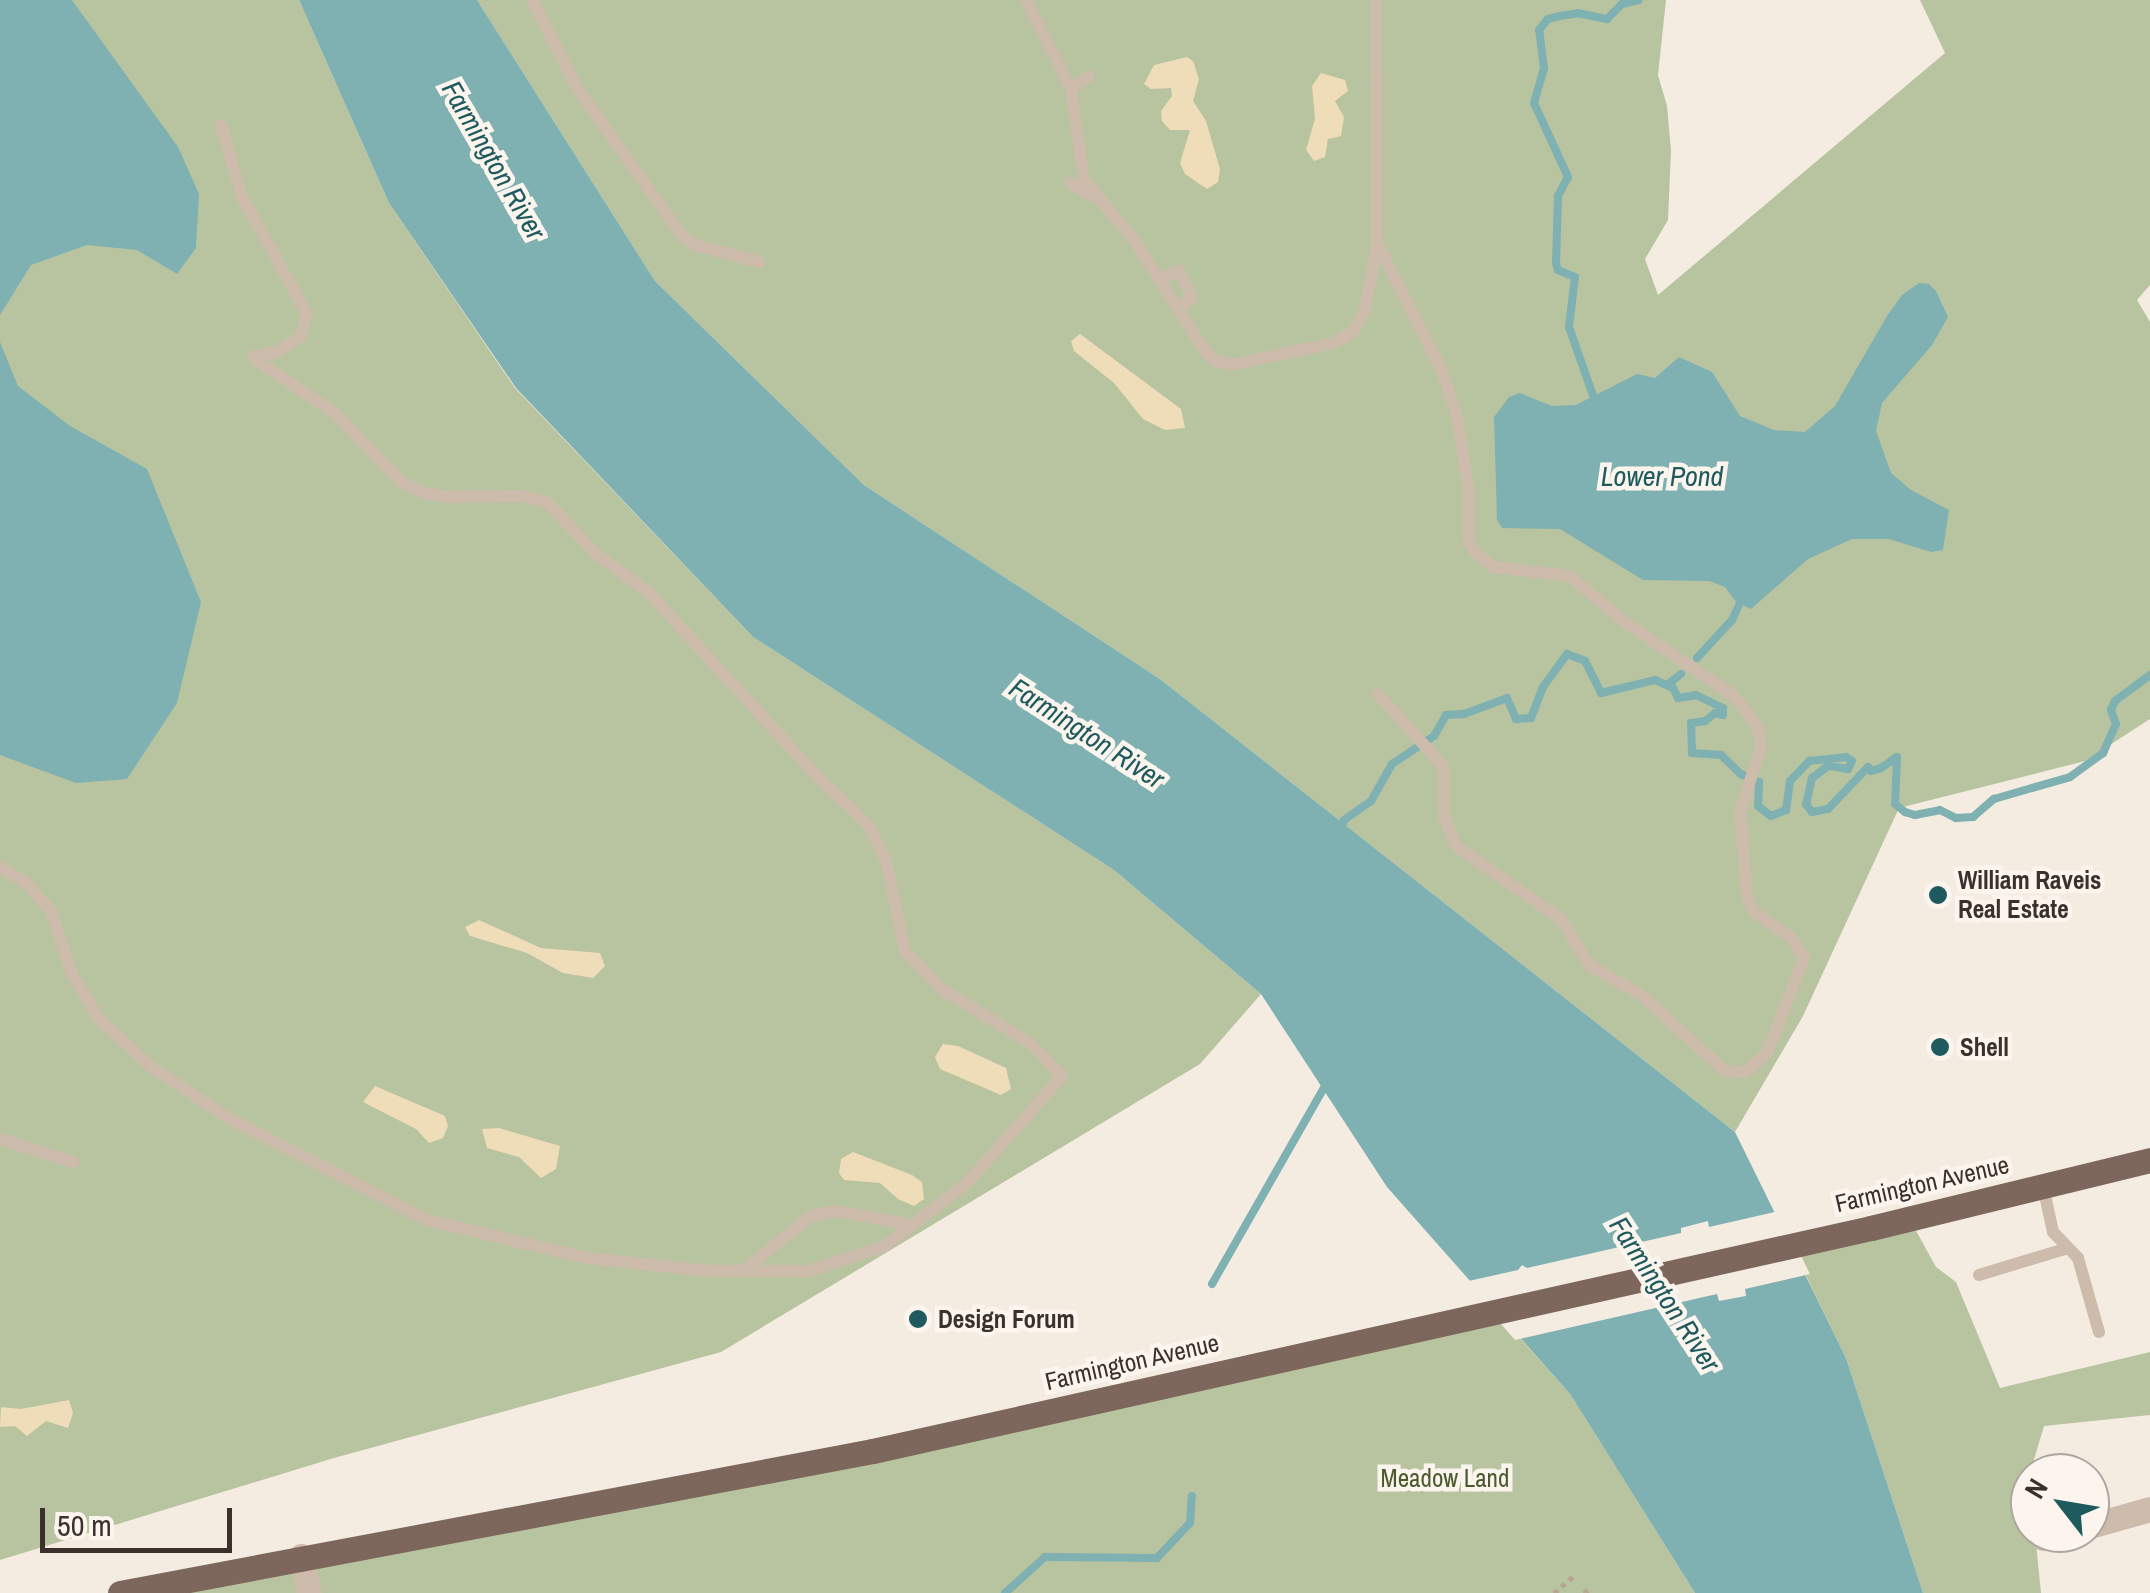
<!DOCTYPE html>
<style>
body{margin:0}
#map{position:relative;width:2150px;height:1593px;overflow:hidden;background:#f4ebe1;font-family:"Archivo Narrow",sans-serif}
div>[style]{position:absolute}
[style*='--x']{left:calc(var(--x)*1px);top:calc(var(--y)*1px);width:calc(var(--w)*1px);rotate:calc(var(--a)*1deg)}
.green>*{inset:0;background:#b8c4a0}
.sand>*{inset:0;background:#efdcb8}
.water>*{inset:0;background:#7fb0b2}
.pier>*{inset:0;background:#f4ebe1}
.stream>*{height:8px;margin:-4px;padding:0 4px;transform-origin:4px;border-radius:4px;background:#7fb0b2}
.path>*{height:5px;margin-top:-2.5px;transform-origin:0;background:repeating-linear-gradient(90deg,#b9a596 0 5px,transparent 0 10px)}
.lane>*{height:12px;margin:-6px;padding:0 6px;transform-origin:6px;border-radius:6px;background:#cdbbac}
.street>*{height:25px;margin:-12.5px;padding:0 12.5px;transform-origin:12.5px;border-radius:12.5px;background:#cdbbac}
.primary>*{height:25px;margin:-12.5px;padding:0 12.5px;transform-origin:12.5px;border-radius:12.5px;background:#7d675c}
.dots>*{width:28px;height:28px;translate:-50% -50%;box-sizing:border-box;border:5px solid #fbf5ee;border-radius:50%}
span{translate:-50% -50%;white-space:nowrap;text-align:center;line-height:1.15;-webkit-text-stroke:9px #fbf5ee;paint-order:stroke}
.poi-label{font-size:25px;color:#3b302b;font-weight:700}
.left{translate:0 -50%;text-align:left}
.street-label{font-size:25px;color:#3b302b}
.park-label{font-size:25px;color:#4a5a2e}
.water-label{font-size:28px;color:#1f5a5e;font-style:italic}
.north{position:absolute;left:2010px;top:1453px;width:100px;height:100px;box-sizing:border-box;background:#fbf5ee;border:2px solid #aea6a0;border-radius:50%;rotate:301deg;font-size:28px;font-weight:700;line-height:40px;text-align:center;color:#3b302b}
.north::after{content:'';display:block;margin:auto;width:35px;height:45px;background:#1f5a5e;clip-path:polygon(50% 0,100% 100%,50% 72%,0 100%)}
.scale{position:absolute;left:40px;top:1508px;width:192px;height:45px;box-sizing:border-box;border:5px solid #3b302b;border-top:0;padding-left:12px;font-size:30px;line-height:35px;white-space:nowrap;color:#3b302b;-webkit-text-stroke:8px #fbf5ee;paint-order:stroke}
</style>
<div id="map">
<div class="green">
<div style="clip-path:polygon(0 0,299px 0,389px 203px,515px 388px,753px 637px,1114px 870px,1261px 994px,1200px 1064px,721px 1352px,334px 1458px,0 1560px)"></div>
<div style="clip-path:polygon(477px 0,1666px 0,1658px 75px,1667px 106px,1671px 151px,1668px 220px,1645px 259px,1658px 295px,1945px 53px,1920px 0,2150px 0,2150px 285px,2137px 300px,2150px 322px,2150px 719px,2085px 761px,1899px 808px,1803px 1016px,1735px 1132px,1160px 679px,864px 485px,655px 281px)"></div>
<div style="clip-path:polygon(1909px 1218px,1936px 1267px,1956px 1282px,2000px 1388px,2150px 1352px,2150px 1415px,2044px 1426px,2030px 1473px,2030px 1533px,2035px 1533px,2041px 1593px,1923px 1593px,1846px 1358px,1791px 1245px)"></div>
<div style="clip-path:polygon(1496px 1311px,1570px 1394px,1695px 1593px,120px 1593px)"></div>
</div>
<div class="sand">
<div style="clip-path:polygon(1187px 57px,1193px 61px,1199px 79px,1193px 101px,1206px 121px,1220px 169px,1218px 182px,1207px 189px,1185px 174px,1180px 163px,1190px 130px,1170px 130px,1162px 121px,1161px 111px,1172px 96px,1171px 88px,1151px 89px,1144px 84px,1154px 65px)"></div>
<div style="clip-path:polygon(1321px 73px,1345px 80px,1348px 91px,1335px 101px,1344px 117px,1341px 136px,1328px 139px,1325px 157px,1314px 161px,1306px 150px,1315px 119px,1312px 86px)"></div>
<div style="clip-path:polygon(1080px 334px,1181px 409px,1185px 428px,1165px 430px,1143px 419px,1114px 383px,1074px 351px,1071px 341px)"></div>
<div style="clip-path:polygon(479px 920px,541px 948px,600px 953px,605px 966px,593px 978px,563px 973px,527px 953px,470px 936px,465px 927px)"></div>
<div style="clip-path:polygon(943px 1044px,958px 1046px,1006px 1068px,1011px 1089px,1001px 1095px,940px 1069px,935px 1057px)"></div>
<div style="clip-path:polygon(375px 1086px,445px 1116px,448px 1126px,443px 1138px,429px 1143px,416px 1129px,363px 1102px)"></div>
<div style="clip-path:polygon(499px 1128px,560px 1146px,556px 1169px,541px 1178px,519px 1157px,487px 1148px,482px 1129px)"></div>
<div style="clip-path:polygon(853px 1152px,912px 1175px,922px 1182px,924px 1199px,914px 1206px,898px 1199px,880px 1183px,844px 1180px,839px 1173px,841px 1159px)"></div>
<div style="clip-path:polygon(69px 1400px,73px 1413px,68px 1428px,46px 1421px,27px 1436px,15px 1426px,0 1427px,1px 1407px,21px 1409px)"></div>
</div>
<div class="water">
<div style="clip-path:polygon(0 0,72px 0,178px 147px,199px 194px,196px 248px,177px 274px,137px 250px,87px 245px,31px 265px,0 315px)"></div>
<div style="clip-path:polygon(299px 0,477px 0,655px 281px,864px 485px,1160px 679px,1735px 1132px,1846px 1358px,1923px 1593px,1695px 1593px,1570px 1394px,1387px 1187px,1261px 994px,1114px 870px,753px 637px,516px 388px,389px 203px)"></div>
<div style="clip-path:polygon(1919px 283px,1929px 284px,1936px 291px,1948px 317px,1932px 345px,1882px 403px,1876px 431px,1891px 473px,1911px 490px,1949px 510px,1943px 550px,1931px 552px,1889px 539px,1852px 539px,1808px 559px,1751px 609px,1736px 602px,1725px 587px,1709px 581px,1643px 580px,1560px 529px,1502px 528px,1497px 520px,1494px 417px,1509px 397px,1520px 393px,1552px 406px,1576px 405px,1637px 374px,1655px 378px,1679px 357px,1712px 372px,1740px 416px,1774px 430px,1805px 432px,1835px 406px,1887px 316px,1902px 295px)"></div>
<div style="clip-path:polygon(0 342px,18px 386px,70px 426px,147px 469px,201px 602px,177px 703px,127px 779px,76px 783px,0 755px)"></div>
</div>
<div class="pier">
<div style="clip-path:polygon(1779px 1211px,1810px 1274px,1745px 1289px,1746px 1296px,1719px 1301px,1717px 1294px,1515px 1340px,1464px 1282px,1518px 1270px,1522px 1265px,1527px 1268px,1681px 1233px,1681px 1228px,1708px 1221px,1709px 1227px)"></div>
</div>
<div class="stream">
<div style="--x:1595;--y:401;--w:78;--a:-109.4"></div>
<div style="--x:1569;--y:327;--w:50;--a:-83.2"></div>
<div style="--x:1575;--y:277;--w:18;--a:-158"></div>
<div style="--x:1558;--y:270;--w:7;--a:-106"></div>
<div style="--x:1556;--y:263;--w:67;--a:-88.3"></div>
<div style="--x:1558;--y:196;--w:21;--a:-62"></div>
<div style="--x:1568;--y:177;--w:81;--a:-114.7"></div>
<div style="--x:1534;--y:103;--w:35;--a:-74"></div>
<div style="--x:1544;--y:69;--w:39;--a:-97"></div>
<div style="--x:1539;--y:30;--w:14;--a:-51"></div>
<div style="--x:1548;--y:19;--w:12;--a:-14"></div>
<div style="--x:1560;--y:16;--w:18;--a:-9"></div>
<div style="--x:1578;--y:13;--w:30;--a:12"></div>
<div style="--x:1607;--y:19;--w:21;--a:-45"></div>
<div style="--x:1622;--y:4;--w:17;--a:-13"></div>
<div style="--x:1697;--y:658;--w:52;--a:-47.4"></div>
<div style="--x:1732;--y:620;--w:26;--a:-65"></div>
<div style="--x:1667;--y:685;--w:18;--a:-38"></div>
<div style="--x:1341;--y:829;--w:9;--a:-72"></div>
<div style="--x:1344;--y:820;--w:33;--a:-35"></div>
<div style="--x:1371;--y:801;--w:43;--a:-60.4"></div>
<div style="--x:1392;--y:764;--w:50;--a:-33.7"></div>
<div style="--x:1434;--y:736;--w:24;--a:-60"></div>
<div style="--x:1446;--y:715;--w:18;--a:-3"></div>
<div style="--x:1464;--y:714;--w:46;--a:-20.4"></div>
<div style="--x:1507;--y:698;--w:23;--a:67"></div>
<div style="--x:1516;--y:719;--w:15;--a:-4"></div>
<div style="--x:1531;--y:718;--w:33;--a:-69"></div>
<div style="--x:1543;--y:687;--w:41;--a:-54"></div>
<div style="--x:1567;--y:654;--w:19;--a:21"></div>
<div style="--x:1585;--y:661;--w:36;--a:63"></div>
<div style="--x:1601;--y:693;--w:56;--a:-13.5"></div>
<div style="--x:1655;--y:680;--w:20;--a:24"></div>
<div style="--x:1673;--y:688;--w:11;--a:63"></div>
<div style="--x:1678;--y:698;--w:18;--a:-9"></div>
<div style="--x:1696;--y:695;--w:30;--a:26"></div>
<div style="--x:1723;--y:708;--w:7;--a:90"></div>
<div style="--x:1723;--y:715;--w:8;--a:-166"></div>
<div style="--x:1715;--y:713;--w:13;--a:141"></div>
<div style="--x:1705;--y:721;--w:14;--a:172"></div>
<div style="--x:1691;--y:723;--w:30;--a:88"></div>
<div style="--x:1692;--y:753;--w:29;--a:4"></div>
<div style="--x:1721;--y:755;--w:28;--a:44"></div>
<div style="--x:1741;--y:774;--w:20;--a:24"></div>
<div style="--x:1759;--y:782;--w:24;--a:92"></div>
<div style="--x:1758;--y:806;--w:16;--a:38"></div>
<div style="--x:1771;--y:816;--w:16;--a:-22"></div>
<div style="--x:1786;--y:810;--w:29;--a:-82"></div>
<div style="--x:1790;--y:781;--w:28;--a:-46"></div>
<div style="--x:1809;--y:761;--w:37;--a:-6"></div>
<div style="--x:1846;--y:757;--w:7;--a:34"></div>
<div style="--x:1852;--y:761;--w:9;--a:117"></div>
<div style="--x:1848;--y:769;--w:20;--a:-171"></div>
<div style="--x:1828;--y:766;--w:20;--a:143"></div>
<div style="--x:1812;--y:778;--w:27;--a:103"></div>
<div style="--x:1806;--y:804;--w:10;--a:53"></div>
<div style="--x:1812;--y:812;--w:16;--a:-11"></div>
<div style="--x:1828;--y:809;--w:58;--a:-46.4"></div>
<div style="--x:1868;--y:767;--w:5;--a:53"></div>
<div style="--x:1871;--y:771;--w:10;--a:-17"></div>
<div style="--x:1881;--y:768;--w:19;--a:-35"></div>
<div style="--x:1897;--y:757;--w:47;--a:92.4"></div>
<div style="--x:1895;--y:804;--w:13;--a:39"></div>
<div style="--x:1905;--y:812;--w:10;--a:17"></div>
<div style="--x:1915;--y:815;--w:25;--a:-11"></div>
<div style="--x:1940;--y:810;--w:18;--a:27"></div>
<div style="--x:1956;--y:818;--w:17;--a:-3"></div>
<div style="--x:1973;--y:817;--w:28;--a:-41"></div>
<div style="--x:1994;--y:799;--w:79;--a:-16.1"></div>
<div style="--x:2070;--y:777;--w:41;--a:-36"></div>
<div style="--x:2103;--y:753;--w:32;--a:-66"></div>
<div style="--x:2116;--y:724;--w:15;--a:-110"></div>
<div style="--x:2111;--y:710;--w:10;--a:-66"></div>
<div style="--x:2115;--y:701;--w:44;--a:-36.6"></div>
<div style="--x:1212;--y:1284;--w:230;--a:-60.3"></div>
<div style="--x:1005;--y:1593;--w:54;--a:-42"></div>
<div style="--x:1045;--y:1557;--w:112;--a:0.5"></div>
<div style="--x:1157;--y:1558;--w:48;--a:-46.7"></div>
<div style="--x:1190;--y:1523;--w:27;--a:-86"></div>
</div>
<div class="path">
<div style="--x:1554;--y:1593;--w:28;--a:-41"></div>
<div style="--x:1584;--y:1593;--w:5;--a:-37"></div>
</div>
<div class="lane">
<div style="--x:532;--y:0;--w:102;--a:62.7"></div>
<div style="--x:579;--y:91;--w:178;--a:54.6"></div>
<div style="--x:682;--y:236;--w:16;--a:35"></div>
<div style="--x:695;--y:245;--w:66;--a:14.9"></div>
<div style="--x:1026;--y:0;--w:100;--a:63.2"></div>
<div style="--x:1071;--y:89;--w:92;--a:81.9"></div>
<div style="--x:1084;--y:180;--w:78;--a:50.2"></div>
<div style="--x:1134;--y:240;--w:130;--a:57.5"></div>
<div style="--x:1204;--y:350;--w:16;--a:45"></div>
<div style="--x:1215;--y:361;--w:20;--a:9"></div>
<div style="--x:1235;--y:364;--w:101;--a:-12"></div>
<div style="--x:1334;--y:343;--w:23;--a:-31"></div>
<div style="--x:1354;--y:331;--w:24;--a:-62"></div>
<div style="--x:1365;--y:310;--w:68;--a:-79.8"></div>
<div style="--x:1377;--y:243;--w:243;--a:-90.2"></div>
<div style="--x:1071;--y:89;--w:22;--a:-36"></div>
<div style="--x:1070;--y:183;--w:28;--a:30"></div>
<div style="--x:1377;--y:243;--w:144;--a:63.1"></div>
<div style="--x:1442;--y:371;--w:47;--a:71.6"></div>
<div style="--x:1457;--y:416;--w:78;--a:81.1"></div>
<div style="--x:1469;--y:493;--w:50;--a:90"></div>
<div style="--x:1469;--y:543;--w:11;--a:56"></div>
<div style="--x:1475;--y:552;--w:23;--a:40"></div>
<div style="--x:1493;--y:567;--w:78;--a:6.7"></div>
<div style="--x:1570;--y:576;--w:70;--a:40.3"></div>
<div style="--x:1623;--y:621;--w:134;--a:34"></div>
<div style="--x:1734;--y:696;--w:39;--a:52"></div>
<div style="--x:1758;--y:727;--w:20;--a:81"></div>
<div style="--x:1761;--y:747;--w:68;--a:107.9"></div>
<div style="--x:1740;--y:812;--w:84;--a:85.2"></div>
<div style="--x:1747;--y:896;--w:16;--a:68"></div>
<div style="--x:1753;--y:911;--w:47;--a:34.7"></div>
<div style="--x:1792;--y:938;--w:23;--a:59"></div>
<div style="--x:1804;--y:958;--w:102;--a:111.3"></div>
<div style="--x:1767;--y:1053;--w:29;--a:139"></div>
<div style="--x:1745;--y:1072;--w:20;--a:-177"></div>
<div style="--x:1725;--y:1071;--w:113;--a:-137.9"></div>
<div style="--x:1641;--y:995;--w:60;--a:-150"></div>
<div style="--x:1589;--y:965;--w:52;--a:-121"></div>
<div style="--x:1562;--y:920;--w:129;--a:-145.1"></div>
<div style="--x:1456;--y:846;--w:31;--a:-112"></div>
<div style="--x:1444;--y:817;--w:51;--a:-91.1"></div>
<div style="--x:1443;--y:766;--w:97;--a:-132.1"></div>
<div style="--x:1159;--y:279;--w:22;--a:-22"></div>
<div style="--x:1179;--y:271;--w:30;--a:64"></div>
<div style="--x:1192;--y:298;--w:17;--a:144"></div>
<div style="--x:0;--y:867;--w:29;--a:31"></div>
<div style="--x:25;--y:882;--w:39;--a:48"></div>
<div style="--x:51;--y:911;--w:66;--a:71.6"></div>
<div style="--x:72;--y:974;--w:51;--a:59.4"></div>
<div style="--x:98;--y:1018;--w:71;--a:42.7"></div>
<div style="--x:150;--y:1066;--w:94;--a:33.7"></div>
<div style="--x:228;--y:1118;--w:224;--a:27.1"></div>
<div style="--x:427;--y:1220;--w:164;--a:13.4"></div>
<div style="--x:587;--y:1258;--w:121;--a:6.2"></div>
<div style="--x:707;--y:1271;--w:101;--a:0"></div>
<div style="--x:808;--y:1271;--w:81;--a:-18"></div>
<div style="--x:885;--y:1246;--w:105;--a:-37.6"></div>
<div style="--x:968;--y:1182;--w:142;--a:-48.4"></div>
<div style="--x:1062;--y:1076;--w:45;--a:-134.1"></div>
<div style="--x:1031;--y:1044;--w:105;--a:-148.3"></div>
<div style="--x:942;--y:989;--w:53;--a:-134.2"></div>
<div style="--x:905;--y:951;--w:92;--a:-101.9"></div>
<div style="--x:886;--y:861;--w:39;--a:-116"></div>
<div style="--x:869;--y:826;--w:76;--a:-136.1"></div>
<div style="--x:814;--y:773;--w:247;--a:-132.5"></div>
<div style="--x:647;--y:591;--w:62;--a:-144.2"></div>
<div style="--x:597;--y:555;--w:73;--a:-133.3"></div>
<div style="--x:547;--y:502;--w:27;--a:-167"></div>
<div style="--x:521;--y:496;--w:73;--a:179.2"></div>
<div style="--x:448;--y:497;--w:24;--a:-171"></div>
<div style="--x:424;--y:493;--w:25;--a:-154"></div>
<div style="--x:401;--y:482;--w:94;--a:-133.7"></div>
<div style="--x:336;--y:414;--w:97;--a:-146"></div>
<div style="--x:256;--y:360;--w:4;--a:-117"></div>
<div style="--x:254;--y:356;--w:23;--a:-10"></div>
<div style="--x:277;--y:352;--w:27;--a:-33"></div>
<div style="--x:300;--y:337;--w:24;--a:-73"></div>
<div style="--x:307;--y:314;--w:134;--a:-119.1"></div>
<div style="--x:242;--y:197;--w:75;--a:-106.3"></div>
<div style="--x:0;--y:1139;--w:77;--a:17.5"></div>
<div style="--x:2043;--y:1186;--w:47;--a:77.7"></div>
<div style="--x:2053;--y:1232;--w:36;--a:46"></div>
<div style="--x:2078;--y:1258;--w:77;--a:74.2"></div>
<div style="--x:743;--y:1271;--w:87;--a:-39"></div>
<div style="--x:811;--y:1216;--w:25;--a:-11"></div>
<div style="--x:836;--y:1211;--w:77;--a:10.4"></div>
<div style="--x:1979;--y:1275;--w:93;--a:-16.9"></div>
</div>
<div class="street">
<div style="--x:2090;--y:1526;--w:62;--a:-15.8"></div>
<div style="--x:2043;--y:1538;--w:21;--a:-14"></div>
<div style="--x:301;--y:1556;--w:38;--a:78"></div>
</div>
<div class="primary">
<div style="--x:120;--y:1593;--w:766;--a:-10.68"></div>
<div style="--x:873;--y:1451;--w:1023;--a:-12.6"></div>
<div style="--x:1871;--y:1228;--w:287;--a:-13.7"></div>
</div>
<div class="dots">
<div style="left:1938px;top:895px;background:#1f5a5e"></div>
<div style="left:1940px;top:1047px;background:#1f5a5e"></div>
<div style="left:918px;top:1319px;background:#1f5a5e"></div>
</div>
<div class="poi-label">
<span class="left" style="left:1958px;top:895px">William Raveis<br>Real Estate</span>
<span class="left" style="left:1960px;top:1047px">Shell</span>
<span class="left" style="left:938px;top:1319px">Design Forum</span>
</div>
<div class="street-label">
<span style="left:1922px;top:1184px;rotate:-13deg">Farmington Avenue</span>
<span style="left:1132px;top:1362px;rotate:-13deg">Farmington Avenue</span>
</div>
<div class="park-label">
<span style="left:1445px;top:1478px">Meadow Land</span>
</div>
<div class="water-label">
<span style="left:494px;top:160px;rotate:60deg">Farmington River</span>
<span style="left:1662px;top:476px">Lower Pond</span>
<span style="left:1087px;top:733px;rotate:33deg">Farmington River</span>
<span style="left:1665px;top:1294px;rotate:57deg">Farmington River</span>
</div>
<div class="north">N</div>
<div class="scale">50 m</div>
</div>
